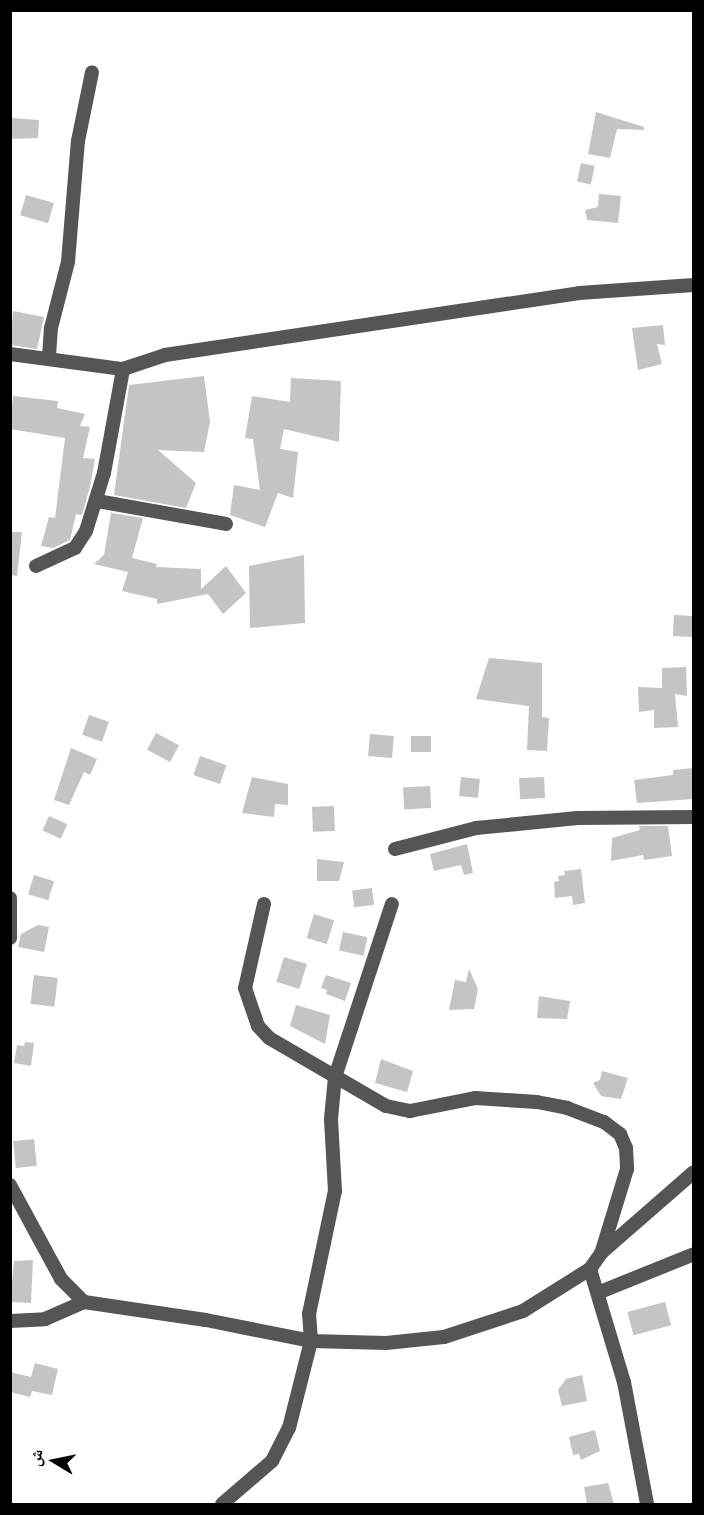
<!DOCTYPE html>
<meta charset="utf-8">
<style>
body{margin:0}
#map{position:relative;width:704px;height:1515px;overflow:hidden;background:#fff;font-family:Cabin,"Noto Naskh Arabic",sans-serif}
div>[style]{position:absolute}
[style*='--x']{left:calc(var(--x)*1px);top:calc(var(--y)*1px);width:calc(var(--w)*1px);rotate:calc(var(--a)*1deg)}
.building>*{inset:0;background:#c4c4c4;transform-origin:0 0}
.minor>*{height:14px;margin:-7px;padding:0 7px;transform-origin:7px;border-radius:7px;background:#555}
span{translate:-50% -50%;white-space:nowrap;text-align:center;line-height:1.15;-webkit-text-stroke:5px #fff;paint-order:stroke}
.frame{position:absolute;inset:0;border:12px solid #000;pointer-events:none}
.north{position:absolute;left:24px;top:1431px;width:60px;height:60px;-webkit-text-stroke:4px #fff;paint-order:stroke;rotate:280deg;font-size:16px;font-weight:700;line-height:24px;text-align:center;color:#000}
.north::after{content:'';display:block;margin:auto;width:21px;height:27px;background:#000;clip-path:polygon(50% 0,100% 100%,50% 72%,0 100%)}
</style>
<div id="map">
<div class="building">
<div style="clip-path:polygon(596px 112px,644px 127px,644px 130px,617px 129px,610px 158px,588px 154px)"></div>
<div style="clip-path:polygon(11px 118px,39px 120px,38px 138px,10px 139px)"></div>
<div style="left:581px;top:163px;width:14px;height:19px;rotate:12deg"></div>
<div style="clip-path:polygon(599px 194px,621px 196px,618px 223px,587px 220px,585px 210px,598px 207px)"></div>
<div style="left:26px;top:195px;width:29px;height:21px;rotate:16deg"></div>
<div style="clip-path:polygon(13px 311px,44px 317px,37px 349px,10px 345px)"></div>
<div style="clip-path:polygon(663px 325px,665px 345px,657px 344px,662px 364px,638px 370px,632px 328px)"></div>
<div style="clip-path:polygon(204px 376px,210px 422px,204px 452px,158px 450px,196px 483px,186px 508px,114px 495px,129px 385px)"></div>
<div style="clip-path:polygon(291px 378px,341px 381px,339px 442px,284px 429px,280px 449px,298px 452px,293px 498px,278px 493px,265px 527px,230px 515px,234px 485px,260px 490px,253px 439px,245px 438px,252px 396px,290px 402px)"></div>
<div style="clip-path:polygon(13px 396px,58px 401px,57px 408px,85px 414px,80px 426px,90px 427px,83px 458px,95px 459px,90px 487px,82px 515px,76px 514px,70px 540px,53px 548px,41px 546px,49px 517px,55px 518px,65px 438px,10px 429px)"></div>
<div style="clip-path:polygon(111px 513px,143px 518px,132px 558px,157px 564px,156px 567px,201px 569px,201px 589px,226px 566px,246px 593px,223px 614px,208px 594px,157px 604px,157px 599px,122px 591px,128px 572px,94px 564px,104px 555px)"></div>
<div style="clip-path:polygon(10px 532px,22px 532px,17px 576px,10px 575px)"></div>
<div style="clip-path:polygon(304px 555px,305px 623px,250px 628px,249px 566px)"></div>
<div style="left:674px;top:615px;width:19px;height:21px;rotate:3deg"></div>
<div style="clip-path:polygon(489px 658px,542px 663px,542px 717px,549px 718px,547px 751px,527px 750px,529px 706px,476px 699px)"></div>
<div style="clip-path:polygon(686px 667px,687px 696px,675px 694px,678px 727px,654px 728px,654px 710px,639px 712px,638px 687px,662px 688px,662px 668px)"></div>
<div style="left:89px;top:715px;width:21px;height:21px;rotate:19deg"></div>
<div style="left:156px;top:733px;width:26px;height:19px;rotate:28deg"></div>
<div style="left:370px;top:734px;width:24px;height:22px;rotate:5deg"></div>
<div style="left:411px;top:736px;width:20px;height:16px"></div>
<div style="clip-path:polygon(71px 748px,97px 759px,90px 775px,84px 772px,69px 805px,54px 800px)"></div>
<div style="left:200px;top:756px;width:28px;height:20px;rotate:19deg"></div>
<div style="clip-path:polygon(693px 768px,693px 799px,637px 803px,634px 780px,673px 775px,673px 770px)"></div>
<div style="clip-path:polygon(252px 777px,288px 784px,288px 805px,275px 804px,274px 817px,242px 813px)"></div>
<div style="left:461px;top:777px;width:19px;height:19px;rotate:6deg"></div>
<div style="left:544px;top:777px;width:21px;height:25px;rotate:87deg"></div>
<div style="left:430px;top:786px;width:22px;height:27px;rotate:87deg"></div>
<div style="left:334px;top:806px;width:25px;height:22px;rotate:88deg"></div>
<div style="left:49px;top:816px;width:20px;height:16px;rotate:24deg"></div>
<div style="clip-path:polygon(639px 826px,668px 826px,672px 856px,644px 860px,643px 855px,611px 861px,612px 838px,640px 830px)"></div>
<div style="clip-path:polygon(467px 844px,473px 873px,464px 875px,461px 865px,434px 871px,430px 854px)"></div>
<div style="clip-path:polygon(317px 859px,344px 862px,339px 881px,317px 881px)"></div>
<div style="clip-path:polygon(581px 869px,585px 903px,573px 905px,572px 896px,555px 898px,554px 882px,559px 881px,558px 876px,565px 875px,564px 871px)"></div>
<div style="left:34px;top:875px;width:21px;height:20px;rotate:17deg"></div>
<div style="left:372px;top:888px;width:17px;height:20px;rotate:83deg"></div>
<div style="left:314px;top:914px;width:21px;height:25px;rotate:17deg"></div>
<div style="clip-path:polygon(38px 925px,49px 927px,44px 952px,18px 947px,21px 934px)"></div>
<div style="left:343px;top:932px;width:25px;height:19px;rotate:12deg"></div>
<div style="left:284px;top:957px;width:24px;height:26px;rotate:17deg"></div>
<div style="clip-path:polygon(469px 969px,478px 989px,474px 1009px,449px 1010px,455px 980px,466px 982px)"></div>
<div style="left:34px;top:975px;width:24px;height:29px;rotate:7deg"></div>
<div style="clip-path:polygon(326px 975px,351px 983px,345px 1001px,326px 994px,327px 990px,321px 988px)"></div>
<div style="clip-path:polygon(539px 996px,570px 1001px,567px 1019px,537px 1018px)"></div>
<div style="clip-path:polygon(296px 1005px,330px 1015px,325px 1044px,290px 1026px)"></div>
<div style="clip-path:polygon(25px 1042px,34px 1043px,31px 1066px,14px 1063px,17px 1045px,24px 1046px)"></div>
<div style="clip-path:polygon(381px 1059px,413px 1071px,407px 1092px,375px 1083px)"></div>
<div style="clip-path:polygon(602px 1071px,628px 1078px,621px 1099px,601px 1096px,593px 1083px,600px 1080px)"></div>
<div style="left:34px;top:1139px;width:27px;height:21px;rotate:84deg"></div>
<div style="clip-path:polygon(33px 1260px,31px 1303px,10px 1302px,14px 1261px)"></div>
<div style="left:665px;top:1302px;width:24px;height:39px;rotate:75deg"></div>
<div style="clip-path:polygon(35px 1363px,58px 1369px,52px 1395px,32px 1391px,30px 1397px,10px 1392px,10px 1372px,31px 1377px)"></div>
<div style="clip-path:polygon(582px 1375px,587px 1401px,562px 1406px,558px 1390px,566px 1379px)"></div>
<div style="clip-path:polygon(595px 1430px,600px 1451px,581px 1460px,579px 1454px,573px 1455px,569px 1437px)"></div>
<div style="clip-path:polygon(608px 1483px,614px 1504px,587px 1504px,584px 1487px)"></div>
</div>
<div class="minor">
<div style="--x:10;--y:354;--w:114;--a:7.6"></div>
<div style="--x:123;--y:369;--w:44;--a:-18.4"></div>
<div style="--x:165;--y:355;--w:419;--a:-8.5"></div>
<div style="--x:579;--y:293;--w:115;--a:-4"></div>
<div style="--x:49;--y:356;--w:28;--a:-86"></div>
<div style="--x:51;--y:328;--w:68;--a:-75.6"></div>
<div style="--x:68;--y:262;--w:121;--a:-85.3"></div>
<div style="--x:78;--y:141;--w:70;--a:-78.5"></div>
<div style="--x:97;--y:501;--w:131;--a:10.1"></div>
<div style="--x:36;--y:566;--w:43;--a:-24.8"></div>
<div style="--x:75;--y:548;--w:20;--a:-57"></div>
<div style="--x:86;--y:531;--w:61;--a:-72.8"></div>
<div style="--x:104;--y:473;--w:106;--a:-79.6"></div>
<div style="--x:395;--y:849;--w:84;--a:-14.5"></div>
<div style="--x:476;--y:828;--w:102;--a:-5.6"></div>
<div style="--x:578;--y:818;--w:116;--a:-0.5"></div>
<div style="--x:10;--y:898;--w:40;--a:90"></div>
<div style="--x:264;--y:904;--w:86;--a:102.7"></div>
<div style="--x:245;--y:988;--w:40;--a:71.1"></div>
<div style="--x:258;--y:1026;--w:16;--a:47"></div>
<div style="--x:269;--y:1038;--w:135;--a:30.2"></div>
<div style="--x:386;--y:1106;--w:25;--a:12"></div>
<div style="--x:410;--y:1111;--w:66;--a:-11.3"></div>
<div style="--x:475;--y:1098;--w:62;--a:3.7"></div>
<div style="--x:537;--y:1102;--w:31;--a:11"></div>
<div style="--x:567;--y:1108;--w:40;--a:21"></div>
<div style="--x:604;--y:1122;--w:20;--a:37"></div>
<div style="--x:620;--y:1134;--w:15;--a:67"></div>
<div style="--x:626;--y:1148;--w:21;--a:87"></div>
<div style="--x:627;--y:1169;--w:86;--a:107"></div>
<div style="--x:10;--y:1185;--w:107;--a:61.5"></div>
<div style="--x:61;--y:1279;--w:33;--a:45"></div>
<div style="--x:590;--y:1269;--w:118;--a:73.3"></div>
<div style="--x:624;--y:1382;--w:124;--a:79.3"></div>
<div style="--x:600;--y:1292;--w:101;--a:-22"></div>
<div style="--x:10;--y:1321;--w:35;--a:-3"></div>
<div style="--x:45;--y:1319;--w:43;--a:-23.6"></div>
<div style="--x:84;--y:1302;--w:123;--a:8.4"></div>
<div style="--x:206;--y:1320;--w:107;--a:11.3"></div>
<div style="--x:311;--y:1341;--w:75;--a:1.5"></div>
<div style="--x:386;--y:1343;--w:58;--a:-5.9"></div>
<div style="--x:444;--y:1337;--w:83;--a:-18.2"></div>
<div style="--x:523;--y:1311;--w:79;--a:-32.1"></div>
<div style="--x:590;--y:1269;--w:19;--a:-55"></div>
<div style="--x:601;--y:1253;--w:123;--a:-41.1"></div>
<div style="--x:222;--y:1504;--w:66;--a:-40.7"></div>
<div style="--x:272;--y:1461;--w:37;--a:-63"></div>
<div style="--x:289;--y:1428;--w:90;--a:-75.8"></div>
<div style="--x:311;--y:1341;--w:27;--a:-94"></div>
<div style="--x:309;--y:1314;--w:126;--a:-78.1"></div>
<div style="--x:335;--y:1191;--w:72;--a:-93.2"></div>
<div style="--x:331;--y:1119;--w:42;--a:-84.6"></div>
<div style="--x:335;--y:1077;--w:182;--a:-71.8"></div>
</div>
<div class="frame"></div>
<div class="north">ش</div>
</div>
